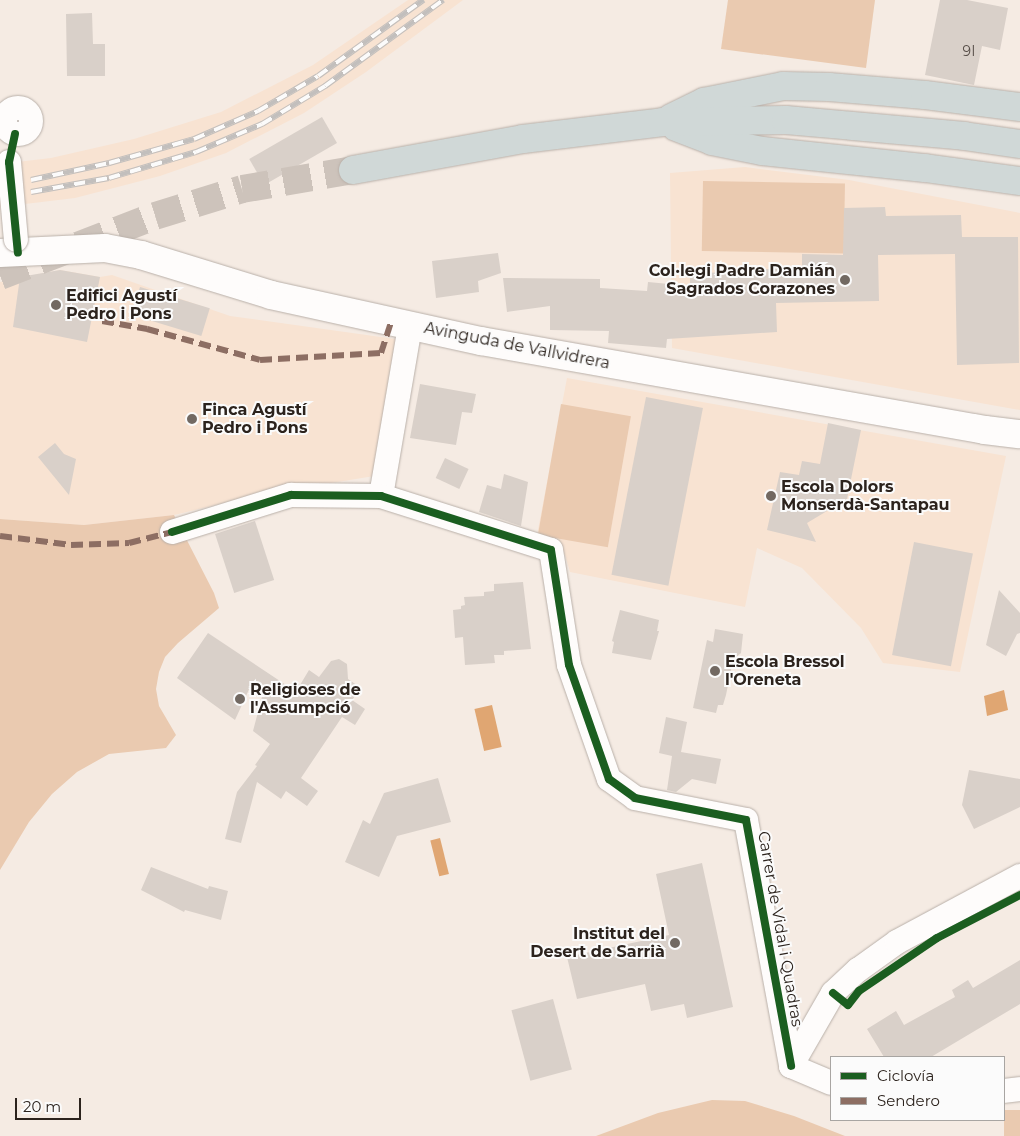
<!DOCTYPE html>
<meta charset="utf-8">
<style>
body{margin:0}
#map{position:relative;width:1020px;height:1136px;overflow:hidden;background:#f5ebe3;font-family:Montserrat,sans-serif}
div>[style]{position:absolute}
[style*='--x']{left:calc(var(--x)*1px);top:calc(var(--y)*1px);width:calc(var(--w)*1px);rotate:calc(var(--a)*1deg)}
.built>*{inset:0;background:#f8e3d2}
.green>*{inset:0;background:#eacab0;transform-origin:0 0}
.water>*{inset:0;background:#e0a672;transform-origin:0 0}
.building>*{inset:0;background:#d9d0c9;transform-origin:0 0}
.trunk-tunnel>*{height:28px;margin-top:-14px;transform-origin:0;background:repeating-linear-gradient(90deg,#cdc3bb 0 28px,transparent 0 42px)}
.roads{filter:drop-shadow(0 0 1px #b9b0a9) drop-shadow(0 0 1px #b9b0a9)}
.minor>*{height:24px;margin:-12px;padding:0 12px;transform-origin:12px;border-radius:12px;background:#fefcfb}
.minor>.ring{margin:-12px;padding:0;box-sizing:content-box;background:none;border:24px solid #fefcfb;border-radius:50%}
.secondary>*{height:28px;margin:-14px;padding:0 14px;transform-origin:14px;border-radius:14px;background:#fefcfb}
.trunk>*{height:28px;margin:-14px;padding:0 14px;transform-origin:14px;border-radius:14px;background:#d0d8d7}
.rail>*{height:5.5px;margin-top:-2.75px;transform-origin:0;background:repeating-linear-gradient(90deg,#fbfbfb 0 11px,#c2bfbd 0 22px);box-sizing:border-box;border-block:1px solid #c2bfbd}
.bridges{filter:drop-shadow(0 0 1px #b9b0a9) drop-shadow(0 0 1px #b9b0a9)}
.minor-bridge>*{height:24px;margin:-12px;padding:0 12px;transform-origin:12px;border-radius:12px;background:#fefcfb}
.quiet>*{height:6px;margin-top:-3px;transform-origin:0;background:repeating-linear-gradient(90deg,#8d6e63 0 12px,transparent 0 18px)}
.cycleway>*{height:8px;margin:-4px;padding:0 4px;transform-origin:4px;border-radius:4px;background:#1b5e20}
.dots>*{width:14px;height:14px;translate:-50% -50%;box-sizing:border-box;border:2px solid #fbfbfb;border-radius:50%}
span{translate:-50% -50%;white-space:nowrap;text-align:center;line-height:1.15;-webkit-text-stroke:4px #fbfbfb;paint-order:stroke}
.number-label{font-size:14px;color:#574e48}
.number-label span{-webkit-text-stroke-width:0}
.poi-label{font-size:16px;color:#2c231d;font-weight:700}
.right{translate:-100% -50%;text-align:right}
.left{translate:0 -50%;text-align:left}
.street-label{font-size:16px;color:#2c231d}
.legend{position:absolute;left:830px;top:1056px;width:175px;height:65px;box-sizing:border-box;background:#fbfbfb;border:1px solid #a8a5a2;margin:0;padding:6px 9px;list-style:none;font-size:15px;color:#2c231d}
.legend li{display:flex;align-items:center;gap:10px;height:25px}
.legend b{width:25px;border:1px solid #a8a5a2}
.scale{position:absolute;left:15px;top:1098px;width:66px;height:22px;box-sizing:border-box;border:2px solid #2c231d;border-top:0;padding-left:6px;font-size:15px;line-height:18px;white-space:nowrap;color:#2c231d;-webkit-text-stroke:4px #fbfbfb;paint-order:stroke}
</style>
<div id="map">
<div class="built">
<div style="clip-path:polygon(408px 0,463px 0,366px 72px,304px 113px,226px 153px,160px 176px,75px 198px,0 207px,0 164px,51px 158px,134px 139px,221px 112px,313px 65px)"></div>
<div style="clip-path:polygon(745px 167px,849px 180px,1020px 213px,1020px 410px,672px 348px,670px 173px)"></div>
<div style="clip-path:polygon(60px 270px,100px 277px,112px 275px,230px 316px,395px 339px,394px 362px,374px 476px,253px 496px,174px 515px,84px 525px,0 519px,0 282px)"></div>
<div style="clip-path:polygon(567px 378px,1006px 456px,960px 672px,883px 663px,861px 628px,802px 568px,757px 548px,745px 607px,570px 572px,565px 555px,558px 546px,537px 535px)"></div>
</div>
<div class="green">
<div style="clip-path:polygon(728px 0,875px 0,866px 68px,721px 49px)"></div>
<div style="left:703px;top:181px;width:142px;height:70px;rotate:1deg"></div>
<div style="left:561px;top:404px;width:71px;height:133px;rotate:10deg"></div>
<div style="clip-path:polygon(174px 515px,214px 593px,219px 608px,178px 643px,165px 657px,159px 672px,156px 689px,159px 706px,176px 735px,166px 748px,109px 754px,77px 772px,52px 794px,29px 822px,0 870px,0 519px,84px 525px)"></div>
<div style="clip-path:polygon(712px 1100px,745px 1101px,794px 1116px,845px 1136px,596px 1136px,658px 1113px)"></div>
<div style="left:1020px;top:1110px;width:26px;height:16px;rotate:90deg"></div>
</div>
<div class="water">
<div style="clip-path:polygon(1004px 690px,1008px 710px,987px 716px,984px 696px)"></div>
<div style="left:492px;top:705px;width:43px;height:18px;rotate:77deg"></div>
<div style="left:440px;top:838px;width:37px;height:10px;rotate:76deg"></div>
</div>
<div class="building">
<div style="clip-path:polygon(940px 0,967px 0,1008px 8px,1000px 50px,982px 46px,974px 85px,925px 75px)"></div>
<div style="clip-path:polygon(92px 13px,93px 44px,105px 44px,105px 76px,67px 76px,66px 14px)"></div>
<div style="left:322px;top:117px;width:30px;height:84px;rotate:60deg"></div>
<div style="clip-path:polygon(885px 207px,886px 216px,961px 215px,962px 237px,1018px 237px,1019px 363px,957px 365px,955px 254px,878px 255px,879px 301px,776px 303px,777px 332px,667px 339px,666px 348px,608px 343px,609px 331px,550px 330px,550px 306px,507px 312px,503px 278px,600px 279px,600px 288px,647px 291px,648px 282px,690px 286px,690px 274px,802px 267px,802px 254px,843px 255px,844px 208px)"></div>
<div style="clip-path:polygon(498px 253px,501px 273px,478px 281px,479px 292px,436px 298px,432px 261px)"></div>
<div style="clip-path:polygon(60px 270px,100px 277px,87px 342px,13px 327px,20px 277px)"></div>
<div style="left:140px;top:287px;width:73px;height:29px;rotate:17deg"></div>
<div style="clip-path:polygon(420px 384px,476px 394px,472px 413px,462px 412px,456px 445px,410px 438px)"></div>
<div style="left:646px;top:397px;width:58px;height:181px;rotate:11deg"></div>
<div style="clip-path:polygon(828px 423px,861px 430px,847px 499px,807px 523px,816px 542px,767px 530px,780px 472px,799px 475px,802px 461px,820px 464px)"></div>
<div style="clip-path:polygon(55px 443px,64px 454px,76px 459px,69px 495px,38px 457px)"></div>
<div style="left:445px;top:458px;width:26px;height:22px;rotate:25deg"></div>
<div style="clip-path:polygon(504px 474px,528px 482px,521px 526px,479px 512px,487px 485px,501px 489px)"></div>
<div style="left:255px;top:521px;width:62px;height:42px;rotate:72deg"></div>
<div style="left:914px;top:542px;width:60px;height:115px;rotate:11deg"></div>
<div style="clip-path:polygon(523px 582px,531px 649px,504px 651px,504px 655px,494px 655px,495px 663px,465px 665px,463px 637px,455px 638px,453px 610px,461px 609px,461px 606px,465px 605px,464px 597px,484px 596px,484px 592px,494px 591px,494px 584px)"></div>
<div style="clip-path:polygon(999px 590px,1020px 613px,1020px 633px,1017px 634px,1006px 656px,986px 645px)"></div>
<div style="clip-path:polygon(620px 610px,659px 620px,657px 631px,659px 631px,651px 660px,612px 653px,614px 642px,612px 641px)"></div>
<div style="clip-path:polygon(715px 629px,743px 634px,741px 653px,733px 660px,726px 695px,723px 705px,718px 705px,716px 713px,693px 708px,707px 640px,713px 642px)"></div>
<div style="clip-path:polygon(208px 633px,292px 689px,297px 683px,300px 685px,309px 670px,319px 677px,331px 661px,339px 659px,347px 664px,348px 679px,361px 688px,352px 700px,365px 709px,355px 725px,342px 717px,301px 778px,318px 791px,307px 806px,286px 791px,281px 799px,257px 782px,241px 843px,225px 839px,237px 792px,257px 766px,255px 765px,270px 744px,253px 731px,264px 689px,251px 685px,235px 720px,177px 678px)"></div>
<div style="clip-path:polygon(666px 717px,687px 722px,681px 752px,721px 759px,716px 784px,692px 779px,676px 792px,667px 790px,672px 756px,659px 753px)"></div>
<div style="clip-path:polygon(969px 770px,1020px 779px,1020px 807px,974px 829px,962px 805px)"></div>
<div style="clip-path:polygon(438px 778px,451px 822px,397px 836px,379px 877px,345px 862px,363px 820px,370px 824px,384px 793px)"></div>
<div style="clip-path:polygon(702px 863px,733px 1007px,687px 1018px,684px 1004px,651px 1011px,645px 984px,577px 999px,567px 957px,669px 935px,656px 874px)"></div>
<div style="clip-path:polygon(151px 867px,208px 889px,209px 886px,228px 891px,221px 920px,185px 910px,184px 912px,141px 890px)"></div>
<div style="clip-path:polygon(1020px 960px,1020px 1004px,931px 1057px,884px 1057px,867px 1029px,896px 1011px,904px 1025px,955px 997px,952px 990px,968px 980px,973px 988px)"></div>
<div style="left:553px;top:999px;width:73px;height:43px;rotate:75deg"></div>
</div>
<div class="trunk-tunnel">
<div style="--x:0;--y:276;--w:166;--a:-21.2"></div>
<div style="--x:155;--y:216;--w:91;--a:-17.2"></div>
<div style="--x:242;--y:189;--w:113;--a:-9.7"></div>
</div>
<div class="roads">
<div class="minor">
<div class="ring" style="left:5px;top:108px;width:2px;height:2px"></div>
<div style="--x:381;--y:496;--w:172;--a:-80.3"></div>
<div style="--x:172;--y:532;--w:125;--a:-17.3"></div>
<div style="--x:291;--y:495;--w:90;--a:0.6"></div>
<div style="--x:381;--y:496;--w:178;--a:17.6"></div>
<div style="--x:551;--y:550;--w:116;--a:81.1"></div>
<div style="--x:569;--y:665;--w:121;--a:70.7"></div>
<div style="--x:609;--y:779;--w:32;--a:36"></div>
<div style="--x:635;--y:798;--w:113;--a:11.2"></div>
<div style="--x:746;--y:820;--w:250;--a:79.6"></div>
<div style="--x:791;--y:1066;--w:84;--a:-60.1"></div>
<div style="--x:833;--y:993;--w:34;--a:-43"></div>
<div style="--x:858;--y:970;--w:48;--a:-35.7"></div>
<div style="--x:897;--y:942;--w:140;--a:-28.2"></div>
<div style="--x:791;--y:1066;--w:43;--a:23"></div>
<div style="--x:1004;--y:1091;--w:16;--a:-7"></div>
</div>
<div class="secondary">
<div style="--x:0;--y:253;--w:105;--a:-2.7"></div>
<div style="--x:105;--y:248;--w:37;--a:11"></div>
<div style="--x:141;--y:255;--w:136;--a:17.1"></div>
<div style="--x:271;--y:295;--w:215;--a:12.4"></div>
<div style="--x:481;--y:341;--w:512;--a:10.01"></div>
<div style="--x:985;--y:430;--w:35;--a:7"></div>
</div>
<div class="trunk">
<div style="--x:671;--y:118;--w:37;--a:-26"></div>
<div style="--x:704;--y:102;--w:81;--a:-11.4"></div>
<div style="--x:783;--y:86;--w:46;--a:1.2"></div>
<div style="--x:829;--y:87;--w:96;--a:4.8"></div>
<div style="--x:925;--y:95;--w:96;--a:7.2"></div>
<div style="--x:676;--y:127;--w:39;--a:21"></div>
<div style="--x:712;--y:141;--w:51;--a:11.3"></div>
<div style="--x:762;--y:151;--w:164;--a:6"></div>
<div style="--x:925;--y:168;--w:96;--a:7.8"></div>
<div style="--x:353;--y:170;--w:173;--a:-10.3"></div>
<div style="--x:523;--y:139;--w:141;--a:-6.9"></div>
<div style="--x:663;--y:122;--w:123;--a:-0.9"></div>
<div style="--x:786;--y:120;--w:179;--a:5.1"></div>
<div style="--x:964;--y:136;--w:57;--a:8.1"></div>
</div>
</div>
<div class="rail">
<div style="--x:31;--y:180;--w:80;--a:-12.3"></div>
<div style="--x:109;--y:163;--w:88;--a:-15.8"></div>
<div style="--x:194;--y:139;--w:70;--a:-23.6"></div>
<div style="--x:258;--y:111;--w:69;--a:-30.3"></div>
<div style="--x:318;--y:76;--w:130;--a:-35.9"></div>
<div style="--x:31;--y:192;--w:79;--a:-10.2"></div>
<div style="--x:109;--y:178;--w:91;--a:-16.6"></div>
<div style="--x:196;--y:152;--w:72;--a:-23"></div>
<div style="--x:262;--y:124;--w:74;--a:-31.1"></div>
<div style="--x:325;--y:86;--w:146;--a:-36.1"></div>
</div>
<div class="bridges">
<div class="minor-bridge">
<div style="--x:9;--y:162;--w:78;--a:84.9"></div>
</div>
</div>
<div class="quiet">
<div style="--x:102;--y:321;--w:46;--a:10.1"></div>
<div style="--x:147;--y:329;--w:117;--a:15.3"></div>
<div style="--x:260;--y:360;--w:121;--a:-3.3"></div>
<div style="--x:381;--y:353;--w:33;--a:-72"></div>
<div style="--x:0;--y:536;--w:72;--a:7.2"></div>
<div style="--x:71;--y:545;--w:58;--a:-2"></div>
<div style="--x:129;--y:543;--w:44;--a:-14.3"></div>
</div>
<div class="cycleway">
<div style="--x:15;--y:134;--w:29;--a:102"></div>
<div style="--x:9;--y:162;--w:91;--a:84.4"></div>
<div style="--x:172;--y:532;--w:125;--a:-17.3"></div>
<div style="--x:291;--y:495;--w:90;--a:0.6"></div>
<div style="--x:381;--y:496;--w:178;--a:17.6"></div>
<div style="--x:551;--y:550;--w:116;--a:81.1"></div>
<div style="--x:569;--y:665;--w:121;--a:70.7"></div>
<div style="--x:609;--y:779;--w:32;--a:36"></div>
<div style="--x:635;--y:798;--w:113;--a:11.2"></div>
<div style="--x:746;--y:820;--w:250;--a:79.6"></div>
<div style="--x:833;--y:993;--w:19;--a:39"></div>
<div style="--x:848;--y:1005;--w:18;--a:-52"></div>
<div style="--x:859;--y:991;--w:94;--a:-34.2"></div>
<div style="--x:937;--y:938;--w:93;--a:-27.4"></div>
</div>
<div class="dots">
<div style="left:845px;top:280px;background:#726962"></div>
<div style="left:56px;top:305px;background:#726962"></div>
<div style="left:192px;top:419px;background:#726962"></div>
<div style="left:771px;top:496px;background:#726962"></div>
<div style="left:715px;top:671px;background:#726962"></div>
<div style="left:240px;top:699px;background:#726962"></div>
<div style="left:675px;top:943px;background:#726962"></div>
</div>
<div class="number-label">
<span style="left:969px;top:51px">9I</span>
</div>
<div class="poi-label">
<span class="right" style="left:835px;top:280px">Col·legi Padre Damián<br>Sagrados Corazones</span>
<span class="left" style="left:66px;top:305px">Edifici Agustí<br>Pedro i Pons</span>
<span class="left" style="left:202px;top:419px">Finca Agustí<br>Pedro i Pons</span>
<span class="left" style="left:781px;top:496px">Escola Dolors<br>Monserdà-Santapau</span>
<span class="left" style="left:725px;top:671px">Escola Bressol<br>l'Oreneta</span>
<span class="left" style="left:250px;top:699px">Religioses de<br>l'Assumpció</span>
<span class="right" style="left:665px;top:943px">Institut del<br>Desert de Sarrià</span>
</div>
<div class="street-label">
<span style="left:517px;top:346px;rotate:11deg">Avinguda de Vallvidrera</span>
<span style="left:780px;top:929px;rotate:80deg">Carrer de Vidal i Quadras</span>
</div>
<ul class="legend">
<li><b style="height:6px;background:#1b5e20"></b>Ciclovía</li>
<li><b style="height:6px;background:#8d6e63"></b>Sendero</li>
</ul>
<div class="scale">20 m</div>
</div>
